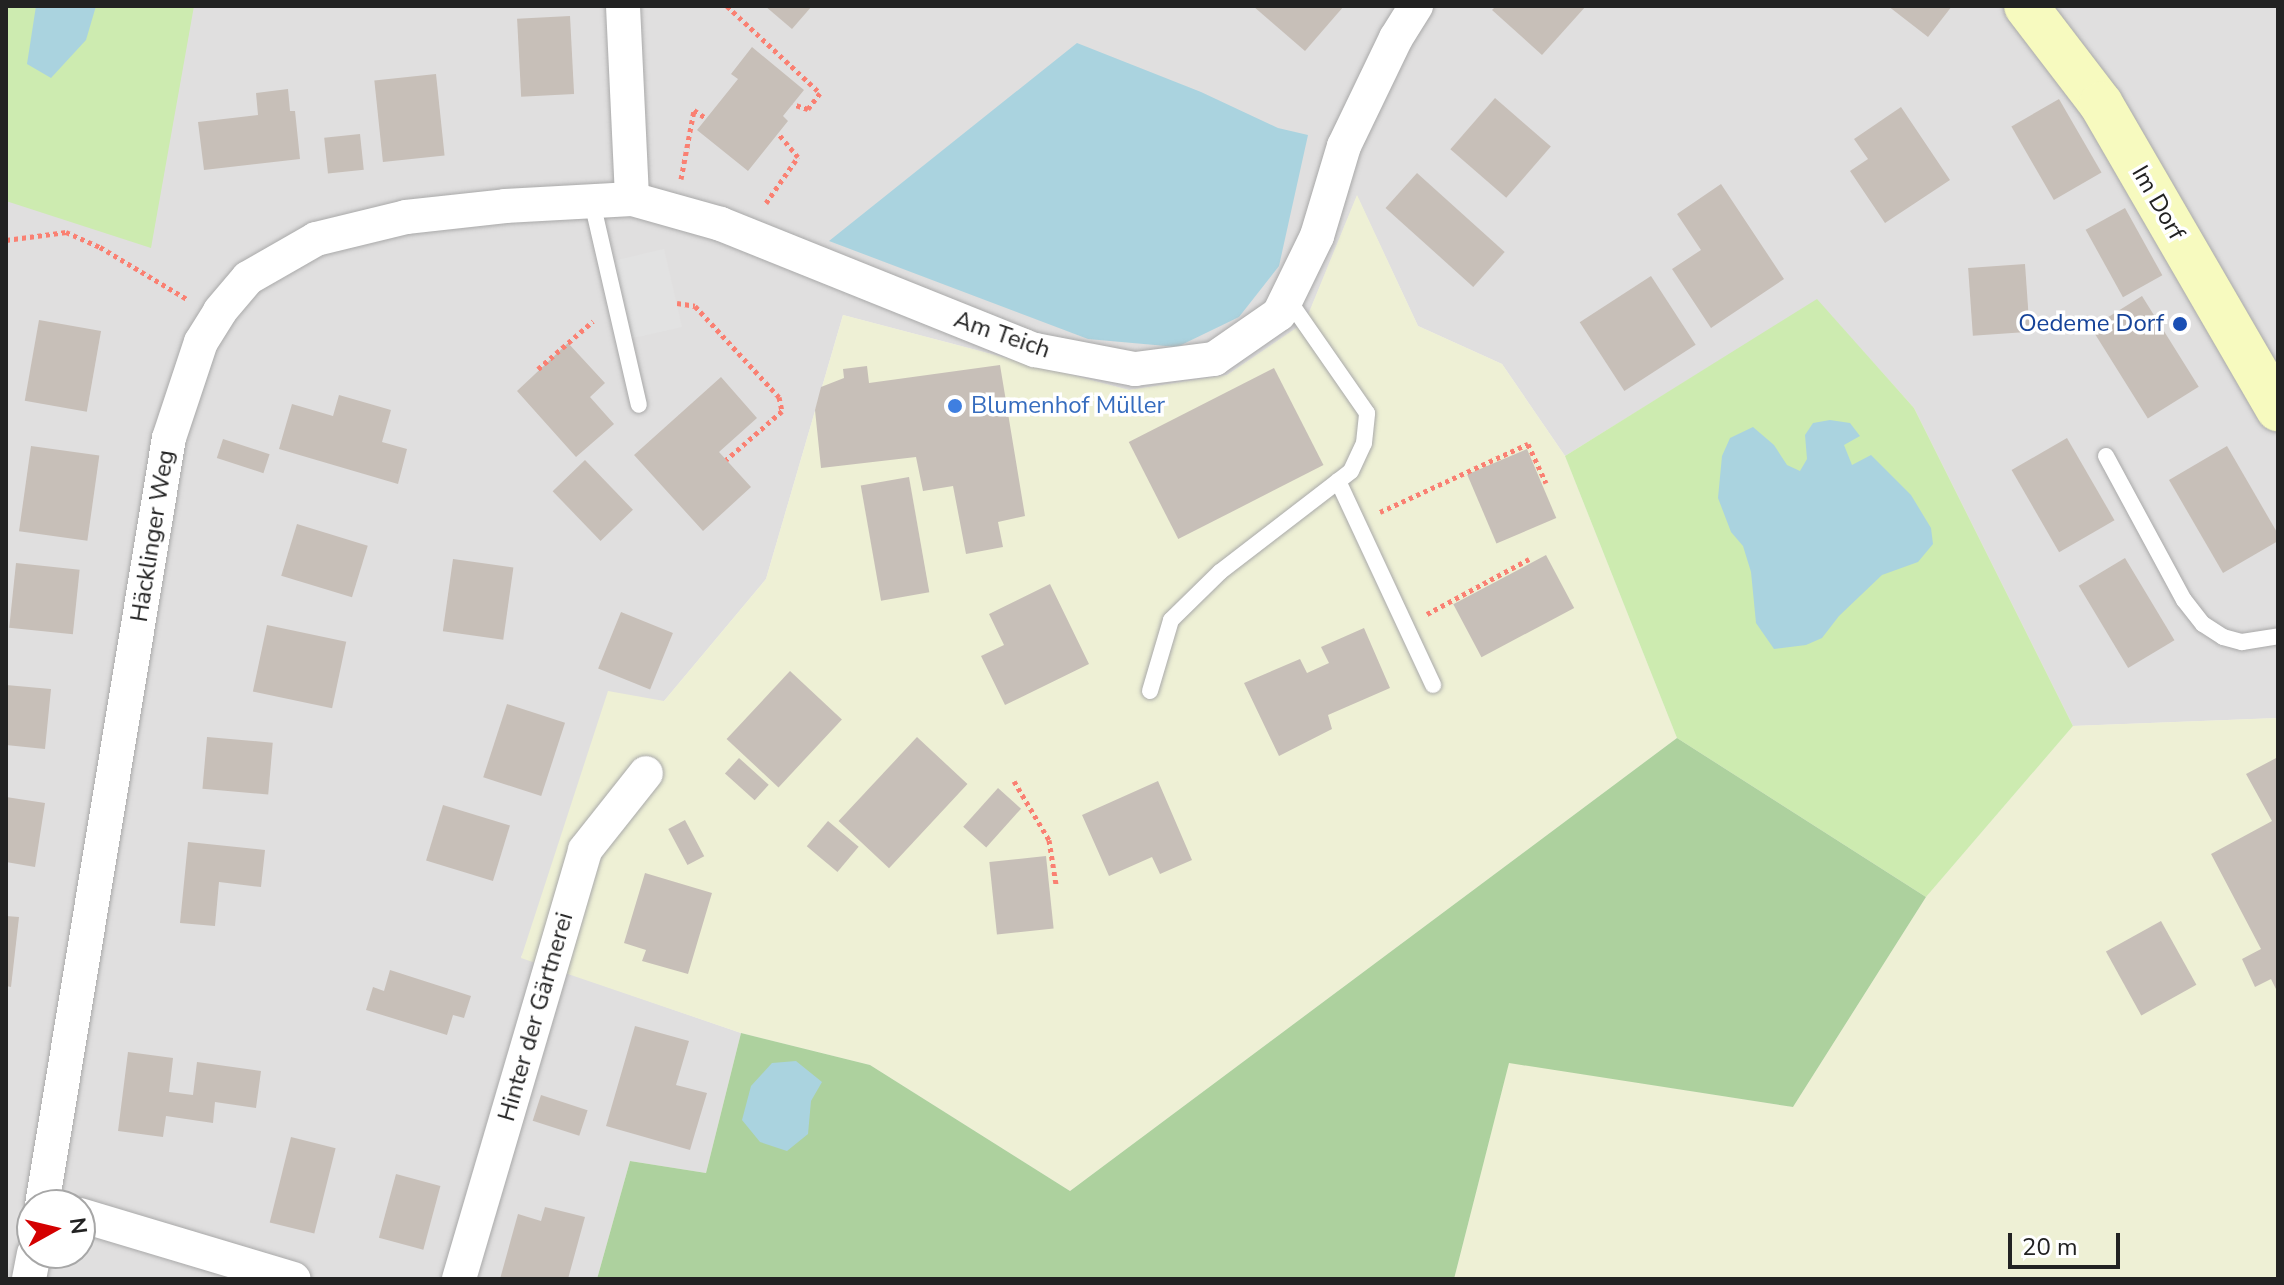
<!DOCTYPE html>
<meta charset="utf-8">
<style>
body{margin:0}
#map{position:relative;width:2284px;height:1285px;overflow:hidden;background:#f2efe9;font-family:"Nunito Sans",sans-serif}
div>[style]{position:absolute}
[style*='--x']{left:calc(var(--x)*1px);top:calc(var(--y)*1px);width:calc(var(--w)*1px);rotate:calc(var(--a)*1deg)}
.residential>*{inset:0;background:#e0dfdf}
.farmland>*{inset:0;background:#eef0d5}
.grass>*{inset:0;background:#cdebb0}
.forest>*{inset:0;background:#add19e}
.parking>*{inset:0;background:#e2e2e2;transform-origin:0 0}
.water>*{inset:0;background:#aad3df}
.building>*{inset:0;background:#c7bfb8;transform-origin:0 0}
.path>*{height:5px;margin-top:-2.5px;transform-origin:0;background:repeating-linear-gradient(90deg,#fa8072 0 4px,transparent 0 8px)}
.roads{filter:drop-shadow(0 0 2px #a9a9a9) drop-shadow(0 0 2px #a9a9a9)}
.lane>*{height:16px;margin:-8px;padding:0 8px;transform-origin:8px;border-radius:8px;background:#fff}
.street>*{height:34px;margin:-17px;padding:0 17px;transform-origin:17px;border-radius:17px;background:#fff}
.secondary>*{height:44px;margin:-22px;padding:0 22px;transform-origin:22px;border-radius:22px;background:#f7fabf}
.dots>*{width:22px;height:22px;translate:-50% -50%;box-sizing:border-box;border:4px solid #fff;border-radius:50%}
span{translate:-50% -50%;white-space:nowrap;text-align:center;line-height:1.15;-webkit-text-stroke:7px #fff;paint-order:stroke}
.street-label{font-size:24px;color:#222}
.transit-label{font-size:24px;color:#164399}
.right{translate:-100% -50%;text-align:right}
.shop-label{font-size:24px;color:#366cbe}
.left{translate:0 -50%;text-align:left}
.frame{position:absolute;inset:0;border:8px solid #222;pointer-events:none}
.north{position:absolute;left:16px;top:1189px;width:80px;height:80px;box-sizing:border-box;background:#fff;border:2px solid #a7a7a7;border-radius:50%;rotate:82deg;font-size:22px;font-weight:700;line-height:32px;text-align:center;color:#222}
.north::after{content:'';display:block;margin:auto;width:28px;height:36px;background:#d40000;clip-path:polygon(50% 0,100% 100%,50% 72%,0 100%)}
.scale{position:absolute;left:2008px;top:1233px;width:112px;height:36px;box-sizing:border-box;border:4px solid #222;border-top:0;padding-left:10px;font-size:24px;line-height:28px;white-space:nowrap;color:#222;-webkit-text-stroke:6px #fff;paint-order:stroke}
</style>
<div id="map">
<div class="residential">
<div style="clip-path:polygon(evenodd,6px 6px,2278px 6px,2278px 718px,2073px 726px,1914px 408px,1817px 300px,1565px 456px,1502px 364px,1418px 326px,1357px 196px,1305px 323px,1227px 375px,1129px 390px,843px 315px,766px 579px,664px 701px,521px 957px,741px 1033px,706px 1173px,630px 1161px,597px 1279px,6px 1279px,6px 6px,32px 1205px,80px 1205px,80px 1253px,32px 1253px,32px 1205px)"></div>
</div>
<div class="farmland">
<div style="clip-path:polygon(1357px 195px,1418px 326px,1502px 364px,1565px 456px,1677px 738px,1070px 1191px,870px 1065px,741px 1033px,521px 958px,608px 691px,664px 701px,766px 579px,843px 315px,1129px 390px,1227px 375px,1305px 322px)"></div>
<div style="clip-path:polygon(2278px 718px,2278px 1279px,1454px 1279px,1509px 1062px,1793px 1107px,1926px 897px,2073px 726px)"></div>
</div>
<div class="grass">
<div style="clip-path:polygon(6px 6px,194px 6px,151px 248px,6px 201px)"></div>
<div style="clip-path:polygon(1817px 299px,1914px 408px,2073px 726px,1926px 897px,1677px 738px,1565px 456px)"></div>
</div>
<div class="forest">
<div style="clip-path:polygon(1677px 738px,1926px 897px,1793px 1107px,1509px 1063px,1454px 1279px,597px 1279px,630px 1161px,706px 1173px,741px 1033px,870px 1065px,1070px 1191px)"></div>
</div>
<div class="parking">
<div style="left:664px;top:249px;width:80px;height:53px;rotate:77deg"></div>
</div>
<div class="water">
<div style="clip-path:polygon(36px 6px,96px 6px,86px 40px,51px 78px,27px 64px)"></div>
<div style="clip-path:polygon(1077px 43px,1201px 92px,1278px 128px,1308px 135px,1279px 266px,1239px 317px,1177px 347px,1088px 339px,829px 241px)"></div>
<div style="clip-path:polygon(1830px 420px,1850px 423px,1860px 436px,1844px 445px,1852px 465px,1871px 455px,1911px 495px,1931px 528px,1933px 544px,1918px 562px,1882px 575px,1839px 616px,1822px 638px,1806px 645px,1774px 649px,1756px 623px,1751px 572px,1743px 546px,1731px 532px,1718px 498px,1722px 456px,1730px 438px,1753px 427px,1774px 445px,1787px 465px,1800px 471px,1807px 459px,1805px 435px,1813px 423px)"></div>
<div style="clip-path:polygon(796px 1061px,822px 1082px,811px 1101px,808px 1134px,787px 1151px,760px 1142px,742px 1120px,751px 1086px,772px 1063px)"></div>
</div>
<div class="building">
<div style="clip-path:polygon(765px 6px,812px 6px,792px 29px)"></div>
<div style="clip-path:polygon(1253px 6px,1344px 6px,1305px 51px)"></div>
<div style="clip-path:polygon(1496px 6px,1586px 6px,1542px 55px,1492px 10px)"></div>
<div style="clip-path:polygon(1888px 6px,1952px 6px,1928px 37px)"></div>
<div style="left:570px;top:16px;width:78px;height:53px;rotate:87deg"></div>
<div style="clip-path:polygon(752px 47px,804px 90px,783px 116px,788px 121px,748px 171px,697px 130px,738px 79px,731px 74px)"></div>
<div style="left:436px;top:74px;width:82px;height:62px;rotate:84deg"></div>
<div style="clip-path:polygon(288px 89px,290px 111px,295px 111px,300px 159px,204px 170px,198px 122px,258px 115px,256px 93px)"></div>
<div style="left:1495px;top:98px;width:74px;height:68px;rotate:41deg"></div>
<div style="left:2059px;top:99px;width:85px;height:55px;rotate:60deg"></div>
<div style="clip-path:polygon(1901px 107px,1950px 180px,1885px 223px,1850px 171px,1868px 159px,1854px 139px)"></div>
<div style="left:360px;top:134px;width:36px;height:36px;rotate:84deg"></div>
<div style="left:1417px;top:173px;width:118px;height:47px;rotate:42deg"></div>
<div style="clip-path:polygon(1721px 184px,1784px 279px,1711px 328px,1672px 269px,1701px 250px,1677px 214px)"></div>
<div style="left:2125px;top:208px;width:77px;height:45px;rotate:61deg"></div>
<div style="left:2025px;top:264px;width:68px;height:57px;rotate:86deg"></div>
<div style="left:1651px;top:276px;width:82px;height:85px;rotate:57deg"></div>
<div style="left:2142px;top:296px;width:107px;height:60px;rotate:58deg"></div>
<div style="left:39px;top:320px;width:63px;height:82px;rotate:10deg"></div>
<div style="clip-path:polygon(568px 343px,605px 383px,590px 397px,614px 424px,576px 457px,517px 391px)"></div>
<div style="clip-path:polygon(1000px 365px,1025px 516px,998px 522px,1003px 547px,966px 554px,953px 486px,923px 491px,916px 457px,821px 468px,815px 410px,821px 387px,844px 378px,843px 369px,867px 366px,869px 383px)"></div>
<div style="left:1274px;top:368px;width:109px;height:163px;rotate:63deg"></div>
<div style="clip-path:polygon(721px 377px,757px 418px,719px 452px,751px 487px,703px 531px,634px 455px)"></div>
<div style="clip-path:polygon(339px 395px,391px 410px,382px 442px,407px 449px,398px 484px,279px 449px,292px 404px,333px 416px)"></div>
<div style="left:2067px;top:438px;width:95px;height:64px;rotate:60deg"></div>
<div style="left:223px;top:439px;width:49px;height:20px;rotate:18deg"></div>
<div style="left:31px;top:446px;width:69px;height:86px;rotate:8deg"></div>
<div style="clip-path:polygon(2227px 446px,2278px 534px,2278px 541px,2223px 573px,2169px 480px)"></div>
<div style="left:1527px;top:449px;width:75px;height:65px;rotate:67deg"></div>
<div style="left:585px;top:460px;width:69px;height:45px;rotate:46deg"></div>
<div style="left:909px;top:477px;width:117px;height:49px;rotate:80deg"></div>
<div style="left:297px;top:524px;width:74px;height:54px;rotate:17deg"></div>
<div style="left:1546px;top:555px;width:60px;height:105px;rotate:62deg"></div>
<div style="left:2125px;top:558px;width:96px;height:54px;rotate:59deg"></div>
<div style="left:453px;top:559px;width:61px;height:73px;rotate:8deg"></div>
<div style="left:16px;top:563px;width:64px;height:65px;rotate:6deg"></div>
<div style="clip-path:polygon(1050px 584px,1089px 664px,1005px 705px,981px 656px,1004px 645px,989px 614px)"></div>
<div style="left:621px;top:612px;width:56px;height:61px;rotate:22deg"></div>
<div style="left:267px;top:625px;width:81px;height:68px;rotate:12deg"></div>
<div style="clip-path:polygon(1364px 628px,1390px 688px,1328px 715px,1332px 729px,1279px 756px,1244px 683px,1300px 659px,1307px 673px,1329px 663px,1321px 647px)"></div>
<div style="left:790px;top:671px;width:71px;height:93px;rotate:43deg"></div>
<div style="clip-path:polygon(6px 685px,51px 689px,45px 749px,6px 745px)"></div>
<div style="left:507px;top:704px;width:61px;height:77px;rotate:18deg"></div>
<div style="left:207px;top:737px;width:66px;height:52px;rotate:5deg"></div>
<div style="left:917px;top:737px;width:69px;height:115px;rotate:43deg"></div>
<div style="clip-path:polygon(2278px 757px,2278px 993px,2271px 979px,2255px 987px,2242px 959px,2261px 949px,2211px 854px,2272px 821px,2246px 774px)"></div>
<div style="left:739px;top:758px;width:40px;height:21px;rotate:42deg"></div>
<div style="clip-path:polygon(1158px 781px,1192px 860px,1160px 874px,1152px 857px,1109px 876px,1082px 815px)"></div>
<div style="left:998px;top:788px;width:31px;height:52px;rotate:42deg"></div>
<div style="clip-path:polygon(6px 797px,45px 803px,35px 867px,6px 862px)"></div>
<div style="left:443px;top:805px;width:70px;height:58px;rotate:17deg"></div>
<div style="left:685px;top:820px;width:41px;height:19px;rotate:62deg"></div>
<div style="left:828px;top:821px;width:40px;height:33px;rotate:40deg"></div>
<div style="clip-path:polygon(188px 842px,265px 850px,261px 887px,219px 882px,215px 926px,180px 923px)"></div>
<div style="left:1046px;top:856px;width:73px;height:57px;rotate:84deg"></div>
<div style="clip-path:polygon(645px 873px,712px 893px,688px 974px,642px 961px,646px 950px,624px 943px)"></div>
<div style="clip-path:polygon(6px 916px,19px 917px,11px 987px,6px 986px)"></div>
<div style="left:2161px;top:921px;width:73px;height:63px;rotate:61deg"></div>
<div style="clip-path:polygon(390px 970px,471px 996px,464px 1018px,453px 1015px,447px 1035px,366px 1010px,373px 987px,384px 991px)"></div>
<div style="clip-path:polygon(635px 1026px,689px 1041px,676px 1085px,707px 1093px,690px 1150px,606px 1126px)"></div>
<div style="clip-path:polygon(128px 1052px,173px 1058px,169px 1092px,193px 1095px,197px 1062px,261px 1071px,256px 1108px,215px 1102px,213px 1123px,166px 1116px,163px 1137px,118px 1131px)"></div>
<div style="left:541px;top:1095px;width:49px;height:27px;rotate:18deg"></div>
<div style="left:291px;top:1137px;width:46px;height:88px;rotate:14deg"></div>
<div style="left:396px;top:1174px;width:46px;height:66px;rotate:15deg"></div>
<div style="clip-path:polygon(545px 1207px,585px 1217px,568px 1279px,500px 1279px,518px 1214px,541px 1221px)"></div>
</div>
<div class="path">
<div style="--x:727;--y:6;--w:127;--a:43.1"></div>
<div style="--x:820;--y:93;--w:20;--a:127"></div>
<div style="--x:808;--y:109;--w:16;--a:-162"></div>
<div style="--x:681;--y:179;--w:70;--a:-79.3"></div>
<div style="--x:694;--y:110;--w:14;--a:34"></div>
<div style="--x:766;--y:203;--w:56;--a:-55.2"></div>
<div style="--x:798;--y:157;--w:31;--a:-130"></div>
<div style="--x:6;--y:240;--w:61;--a:-7.6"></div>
<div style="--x:66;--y:232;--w:37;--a:24"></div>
<div style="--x:100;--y:247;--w:101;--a:30.9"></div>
<div style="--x:677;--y:303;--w:18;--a:9"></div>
<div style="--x:695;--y:306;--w:124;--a:47.3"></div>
<div style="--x:779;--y:397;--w:14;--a:78"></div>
<div style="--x:782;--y:411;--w:74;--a:138.8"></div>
<div style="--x:538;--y:369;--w:73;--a:-41.1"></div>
<div style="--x:1380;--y:512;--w:163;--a:-24.7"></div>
<div style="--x:1528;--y:444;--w:43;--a:65.2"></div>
<div style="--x:1427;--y:614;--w:116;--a:-28.3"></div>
<div style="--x:1014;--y:781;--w:69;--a:59.3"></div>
<div style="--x:1049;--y:840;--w:45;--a:81"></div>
</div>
<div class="roads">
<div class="lane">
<div style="--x:592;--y:202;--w:208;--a:77"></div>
<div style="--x:2106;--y:456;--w:164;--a:61.6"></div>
<div style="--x:2184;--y:600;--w:31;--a:52"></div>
<div style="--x:2203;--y:624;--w:24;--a:33"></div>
<div style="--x:2223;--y:637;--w:20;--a:15"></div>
<div style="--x:2242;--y:642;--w:36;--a:-9"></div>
<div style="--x:1338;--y:481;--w:225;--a:65"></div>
<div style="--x:1150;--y:691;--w:74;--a:-73.5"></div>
<div style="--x:1171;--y:620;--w:69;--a:-44.4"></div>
<div style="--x:1220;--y:572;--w:165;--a:-37.6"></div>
<div style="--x:1351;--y:471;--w:31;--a:-65"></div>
<div style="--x:1364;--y:443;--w:30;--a:-84"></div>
<div style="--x:1367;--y:413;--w:140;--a:-124.8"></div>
</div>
<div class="street">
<div style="--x:623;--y:6;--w:193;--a:87.3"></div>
<div style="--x:42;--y:1205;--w:777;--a:-80.6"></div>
<div style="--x:169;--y:438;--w:101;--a:-71.6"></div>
<div style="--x:201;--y:342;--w:36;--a:-58"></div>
<div style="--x:220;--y:311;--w:43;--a:-49.7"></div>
<div style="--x:248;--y:278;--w:78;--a:-29.8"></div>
<div style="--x:316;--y:239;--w:93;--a:-13.7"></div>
<div style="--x:406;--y:217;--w:100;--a:-6.3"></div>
<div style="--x:505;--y:206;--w:127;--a:-3.2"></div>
<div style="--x:632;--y:199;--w:92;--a:15.7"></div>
<div style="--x:721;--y:224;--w:338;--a:21.9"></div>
<div style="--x:1035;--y:350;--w:102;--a:10.8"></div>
<div style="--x:1135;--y:369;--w:80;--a:-7.2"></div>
<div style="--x:1214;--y:359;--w:79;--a:-34.7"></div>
<div style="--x:1279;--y:314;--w:87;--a:-64"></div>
<div style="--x:1317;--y:236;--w:94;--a:-73.3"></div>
<div style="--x:1344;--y:146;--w:120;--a:-64.3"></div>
<div style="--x:1396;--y:38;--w:38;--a:-58"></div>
<div style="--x:80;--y:1215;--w:223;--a:16.7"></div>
<div style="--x:29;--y:1279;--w:26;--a:-79"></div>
<div style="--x:459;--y:1279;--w:447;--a:-73.6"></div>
<div style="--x:585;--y:850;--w:98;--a:-51.6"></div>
</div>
<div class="secondary">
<div style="--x:2026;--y:6;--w:123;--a:52.6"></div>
<div style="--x:2101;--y:104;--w:353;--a:59.9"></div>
</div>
</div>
<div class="dots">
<div style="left:2180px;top:324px;background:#1a4fb4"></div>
<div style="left:955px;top:406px;background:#3f7fe0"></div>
</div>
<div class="street-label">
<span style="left:2158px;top:203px;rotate:60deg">Im Dorf</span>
<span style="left:1002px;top:335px;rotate:19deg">Am Teich</span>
<span style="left:153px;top:536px;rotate:-81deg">Häcklinger Weg</span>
<span style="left:536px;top:1017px;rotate:-74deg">Hinter der Gärtnerei</span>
</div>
<div class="transit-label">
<span class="right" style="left:2164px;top:324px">Oedeme Dorf</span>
</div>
<div class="shop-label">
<span class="left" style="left:971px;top:406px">Blumenhof Müller</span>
</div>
<div class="frame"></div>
<div class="north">N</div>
<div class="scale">20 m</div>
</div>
